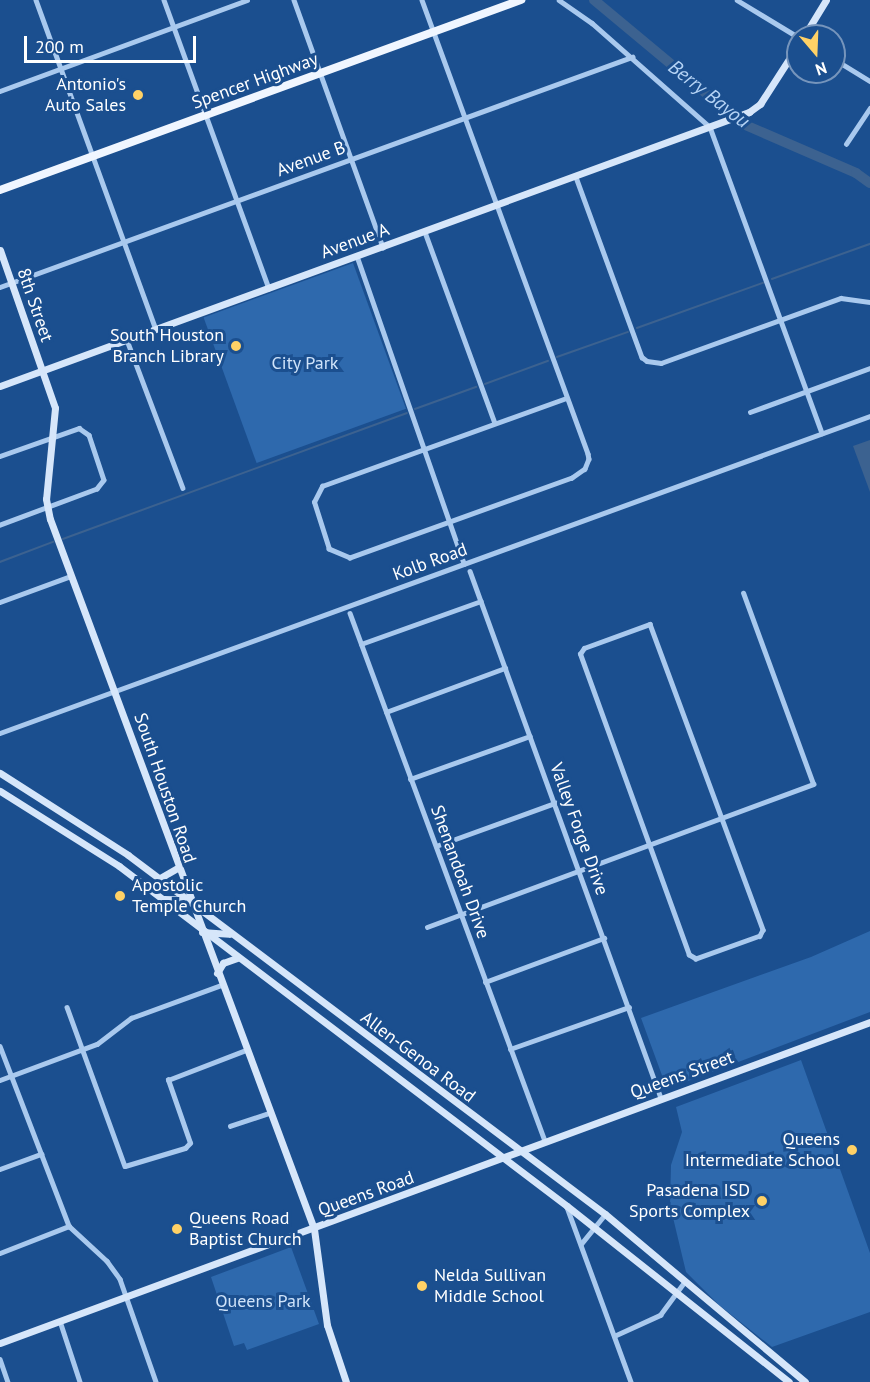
<!DOCTYPE html>
<style>
body{margin:0}
#map{position:relative;width:870px;height:1382px;overflow:hidden;background:#1b4f8f;font-family:"PT Sans",sans-serif}
div>[style]{position:absolute}
[style*='--x']{left:calc(var(--x)*1px);top:calc(var(--y)*1px);width:calc(var(--w)*1px);rotate:calc(var(--a)*1deg)}
.green>*{inset:0;background:#2e69ad;transform-origin:0 0}
.water>*{inset:0;background:#3c6290}
.stream>*{height:1.5px;margin:-0.75px;padding:0 0.75px;transform-origin:0.75px;border-radius:0.75px;background:#3c6290}
.river>*{height:10px;margin:-5px;padding:0 5px;transform-origin:5px;border-radius:5px;background:#3c6290}
.street>*{height:4.5px;margin:-2.25px;padding:0 2.25px;transform-origin:2.25px;border-radius:2.25px;background:#a9c9ee}
.secondary>*{height:7px;margin:-3.5px;padding:0 3.5px;transform-origin:3.5px;border-radius:3.5px;background:#d6e6fa}
.primary>*{height:8px;margin:-4px;padding:0 4px;transform-origin:4px;border-radius:4px;background:#f0f6ff}
.dots>*{width:16px;height:16px;translate:-50% -50%;box-sizing:border-box;border:3px solid #1b4f8f;border-radius:50%}
span{translate:-50% -50%;white-space:nowrap;text-align:center;line-height:1.15;-webkit-text-stroke:6px #1b4f8f;paint-order:stroke}
.street-label{font-size:18px;color:#fff}
.poi-label{font-size:18px;color:#fff}
.right{translate:-100% -50%;text-align:right}
.left{translate:0 -50%;text-align:left}
.park-label{font-size:18px;color:#cfe3fa}
.water-label{font-size:20px;color:#b5d3f5;font-style:italic}
.north{position:absolute;left:786px;top:24px;width:60px;height:60px;box-sizing:border-box;background:#1b4f8f;border:2px solid #7695bc;border-radius:50%;rotate:161deg;font-size:16px;font-weight:700;line-height:24px;text-align:center;color:#fff}
.north::after{content:'';display:block;margin:auto;width:21px;height:27px;background:#ffd166;clip-path:polygon(50% 0,100% 100%,50% 72%,0 100%)}
.scale{position:absolute;left:24px;top:36px;width:172px;height:27px;box-sizing:border-box;border:3px solid #fff;border-top:0;padding-left:8px;font-size:18px;line-height:21px;white-space:nowrap;color:#fff;-webkit-text-stroke:4px #1b4f8f;paint-order:stroke}
</style>
<div id="map">
<div class="green">
<div style="left:353px;top:263px;width:155px;height:159px;rotate:70deg"></div>
<div style="clip-path:polygon(870px 931px,870px 1012px,667px 1089px,641px 1018px,811px 957px)"></div>
<div style="clip-path:polygon(801px 1060px,870px 1253px,870px 1312px,772px 1347px,719px 1305px,686px 1272px,670px 1205px,671px 1165px,682px 1132px,676px 1107px)"></div>
<div style="clip-path:polygon(291px 1247px,319px 1324px,247px 1350px,244px 1343px,234px 1346px,211px 1277px)"></div>
</div>
<div class="water">
<div style="clip-path:polygon(870px 440px,870px 492px,853px 446px)"></div>
</div>
<div class="stream">
<div style="--x:772;--y:279;--w:104;--a:-19.7"></div>
<div style="--x:637;--y:328;--w:134;--a:-19.7"></div>
<div style="--x:557;--y:357;--w:75;--a:-19.4"></div>
<div style="--x:485;--y:384;--w:67;--a:-20.1"></div>
<div style="--x:415;--y:409;--w:65;--a:-19.8"></div>
<div style="--x:63;--y:539;--w:366;--a:-20.1"></div>
<div style="--x:0;--y:562;--w:57;--a:-20.7"></div>
</div>
<div class="river">
<div style="--x:594;--y:0;--w:194;--a:39.8"></div>
<div style="--x:743;--y:124;--w:123;--a:23.4"></div>
<div style="--x:856;--y:173;--w:17;--a:36"></div>
</div>
<div class="street">
<div style="--x:36;--y:0;--w:350;--a:70"></div>
<div style="--x:164;--y:0;--w:307;--a:70"></div>
<div style="--x:294;--y:0;--w:263;--a:70.2"></div>
<div style="--x:422;--y:0;--w:483;--a:69.9"></div>
<div style="--x:588;--y:454;--w:5;--a:79"></div>
<div style="--x:589;--y:459;--w:11;--a:112"></div>
<div style="--x:585;--y:469;--w:16;--a:145"></div>
<div style="--x:572;--y:478;--w:236;--a:160.2"></div>
<div style="--x:350;--y:558;--w:23;--a:-157"></div>
<div style="--x:329;--y:549;--w:49;--a:-107.7"></div>
<div style="--x:314;--y:502;--w:18;--a:-63"></div>
<div style="--x:322;--y:486;--w:260;--a:-19.8"></div>
<div style="--x:559;--y:0;--w:40;--a:34.9"></div>
<div style="--x:592;--y:23;--w:157;--a:41.4"></div>
<div style="--x:710;--y:127;--w:326;--a:69.9"></div>
<div style="--x:737;--y:0;--w:71;--a:31.2"></div>
<div style="--x:834;--y:59;--w:42;--a:31.4"></div>
<div style="--x:0;--y:91;--w:263;--a:-20.2"></div>
<div style="--x:846;--y:144;--w:43;--a:-56.3"></div>
<div style="--x:576;--y:177;--w:192;--a:69.9"></div>
<div style="--x:642;--y:357;--w:6;--a:39"></div>
<div style="--x:647;--y:361;--w:14;--a:8"></div>
<div style="--x:661;--y:363;--w:191;--a:-19.9"></div>
<div style="--x:841;--y:298;--w:29;--a:8"></div>
<div style="--x:425;--y:232;--w:203;--a:69.9"></div>
<div style="--x:357;--y:256;--w:326;--a:70.8"></div>
<div style="--x:0;--y:287;--w:673;--a:-20"></div>
<div style="--x:127;--y:340;--w:158;--a:69.3"></div>
<div style="--x:750;--y:412;--w:128;--a:-20.1"></div>
<div style="--x:0;--y:456;--w:84;--a:-19.5"></div>
<div style="--x:79;--y:428;--w:12;--a:35"></div>
<div style="--x:89;--y:435;--w:47;--a:71.6"></div>
<div style="--x:104;--y:480;--w:11;--a:128"></div>
<div style="--x:97;--y:489;--w:103;--a:159.6"></div>
<div style="--x:470;--y:571;--w:561;--a:70.08"></div>
<div style="--x:0;--y:602;--w:76;--a:-20.1"></div>
<div style="--x:350;--y:613;--w:563;--a:69.73"></div>
<div style="--x:650;--y:624;--w:326;--a:69.7"></div>
<div style="--x:763;--y:930;--w:7;--a:117"></div>
<div style="--x:760;--y:936;--w:68;--a:160.2"></div>
<div style="--x:696;--y:959;--w:8;--a:-150"></div>
<div style="--x:689;--y:955;--w:320;--a:-109.9"></div>
<div style="--x:580;--y:654;--w:7;--a:-56"></div>
<div style="--x:584;--y:648;--w:70;--a:-20"></div>
<div style="--x:361;--y:644;--w:127;--a:-19.7"></div>
<div style="--x:386;--y:712;--w:127;--a:-20.3"></div>
<div style="--x:0;--y:733;--w:926;--a:-20.02"></div>
<div style="--x:410;--y:779;--w:127;--a:-19.7"></div>
<div style="--x:436;--y:846;--w:127;--a:-19.9"></div>
<div style="--x:427;--y:927;--w:412;--a:-20.3"></div>
<div style="--x:813;--y:784;--w:203;--a:-110.1"></div>
<div style="--x:485;--y:982;--w:127;--a:-20.3"></div>
<div style="--x:67;--y:1007;--w:169;--a:70"></div>
<div style="--x:125;--y:1166;--w:63;--a:-16.7"></div>
<div style="--x:185;--y:1148;--w:7;--a:-45"></div>
<div style="--x:190;--y:1143;--w:67;--a:-109.2"></div>
<div style="--x:168;--y:1080;--w:84;--a:-21"></div>
<div style="--x:0;--y:1046;--w:193;--a:69"></div>
<div style="--x:69;--y:1226;--w:52;--a:42.6"></div>
<div style="--x:107;--y:1261;--w:22;--a:54"></div>
<div style="--x:120;--y:1279;--w:109;--a:70.7"></div>
<div style="--x:510;--y:1049;--w:126;--a:-19.4"></div>
<div style="--x:0;--y:1080;--w:103;--a:-20.4"></div>
<div style="--x:97;--y:1044;--w:43;--a:-37.4"></div>
<div style="--x:131;--y:1018;--w:96;--a:-20.1"></div>
<div style="--x:230;--y:1126;--w:41;--a:-18.4"></div>
<div style="--x:0;--y:1169;--w:44;--a:-20.1"></div>
<div style="--x:567;--y:1207;--w:186;--a:69.9"></div>
<div style="--x:581;--y:1244;--w:38;--a:-51"></div>
<div style="--x:0;--y:1253;--w:74;--a:-21.4"></div>
<div style="--x:60;--y:1321;--w:64;--a:71.8"></div>
<div style="--x:614;--y:1336;--w:51;--a:-24.5"></div>
<div style="--x:660;--y:1315;--w:42;--a:-53.7"></div>
<div style="--x:0;--y:1359;--w:24;--a:71"></div>
</div>
<div class="secondary">
<div style="--x:804;--y:36;--w:42;--a:-58.6"></div>
<div style="--x:0;--y:250;--w:167;--a:70.8"></div>
<div style="--x:55;--y:408;--w:91;--a:95.6"></div>
<div style="--x:46;--y:499;--w:20;--a:79"></div>
<div style="--x:50;--y:519;--w:757;--a:69.6"></div>
<div style="--x:314;--y:1229;--w:97;--a:82.3"></div>
<div style="--x:327;--y:1325;--w:60;--a:71.6"></div>
<div style="--x:0;--y:386;--w:798;--a:-20.09"></div>
<div style="--x:749;--y:112;--w:14;--a:-36"></div>
<div style="--x:760;--y:104;--w:70;--a:-57.2"></div>
<div style="--x:0;--y:773;--w:152;--a:32.6"></div>
<div style="--x:128;--y:855;--w:597;--a:36.97"></div>
<div style="--x:605;--y:1214;--w:261;--a:40"></div>
<div style="--x:0;--y:791;--w:141;--a:32.2"></div>
<div style="--x:119;--y:866;--w:562;--a:37.2"></div>
<div style="--x:567;--y:1206;--w:283;--a:38.4"></div>
<div style="--x:160;--y:878;--w:20;--a:-30"></div>
<div style="--x:164;--y:899;--w:25;--a:2"></div>
<div style="--x:202;--y:932;--w:27;--a:4"></div>
<div style="--x:217;--y:973;--w:12;--a:-59"></div>
<div style="--x:223;--y:963;--w:15;--a:-20"></div>
<div style="--x:0;--y:1343;--w:927;--a:-20.25"></div>
</div>
<div class="primary">
<div style="--x:0;--y:190;--w:555;--a:-20.04"></div>
</div>
<div class="dots">
<div style="left:138px;top:95px;background:#ffd166"></div>
<div style="left:236px;top:346px;background:#ffd166"></div>
<div style="left:120px;top:896px;background:#ffd166"></div>
<div style="left:852px;top:1150px;background:#ffd166"></div>
<div style="left:762px;top:1201px;background:#ffd166"></div>
<div style="left:177px;top:1229px;background:#ffd166"></div>
<div style="left:422px;top:1286px;background:#ffd166"></div>
</div>
<div class="street-label">
<span style="left:255px;top:81px;rotate:-20deg">Spencer Highway</span>
<span style="left:311px;top:159px;rotate:-20deg">Avenue B</span>
<span style="left:355px;top:241px;rotate:-20deg">Avenue A</span>
<span style="left:35px;top:305px;rotate:71deg">8th Street</span>
<span style="left:430px;top:562px;rotate:-20deg">Kolb Road</span>
<span style="left:165px;top:788px;rotate:71deg">South Houston Road</span>
<span style="left:579px;top:829px;rotate:70deg">Valley Forge Drive</span>
<span style="left:460px;top:872px;rotate:70deg">Shenandoah Drive</span>
<span style="left:418px;top:1057px;rotate:37deg">Allen-Genoa Road</span>
<span style="left:682px;top:1075px;rotate:-20deg">Queens Street</span>
<span style="left:366px;top:1194px;rotate:-20deg">Queens Road</span>
</div>
<div class="poi-label">
<span class="right" style="left:126px;top:95px">Antonio's<br>Auto Sales</span>
<span class="right" style="left:224px;top:346px">South Houston<br>Branch Library</span>
<span class="left" style="left:132px;top:896px">Apostolic<br>Temple Church</span>
<span class="right" style="left:840px;top:1150px">Queens<br>Intermediate School</span>
<span class="right" style="left:750px;top:1201px">Pasadena ISD<br>Sports Complex</span>
<span class="left" style="left:189px;top:1229px">Queens Road<br>Baptist Church</span>
<span class="left" style="left:434px;top:1286px">Nelda Sullivan<br>Middle School</span>
</div>
<div class="park-label">
<span style="left:305px;top:363px">City Park</span>
<span style="left:263px;top:1301px">Queens Park</span>
</div>
<div class="water-label">
<span style="left:709px;top:94px;rotate:38deg">Berry Bayou</span>
</div>
<div class="north">N</div>
<div class="scale">200 m</div>
</div>
